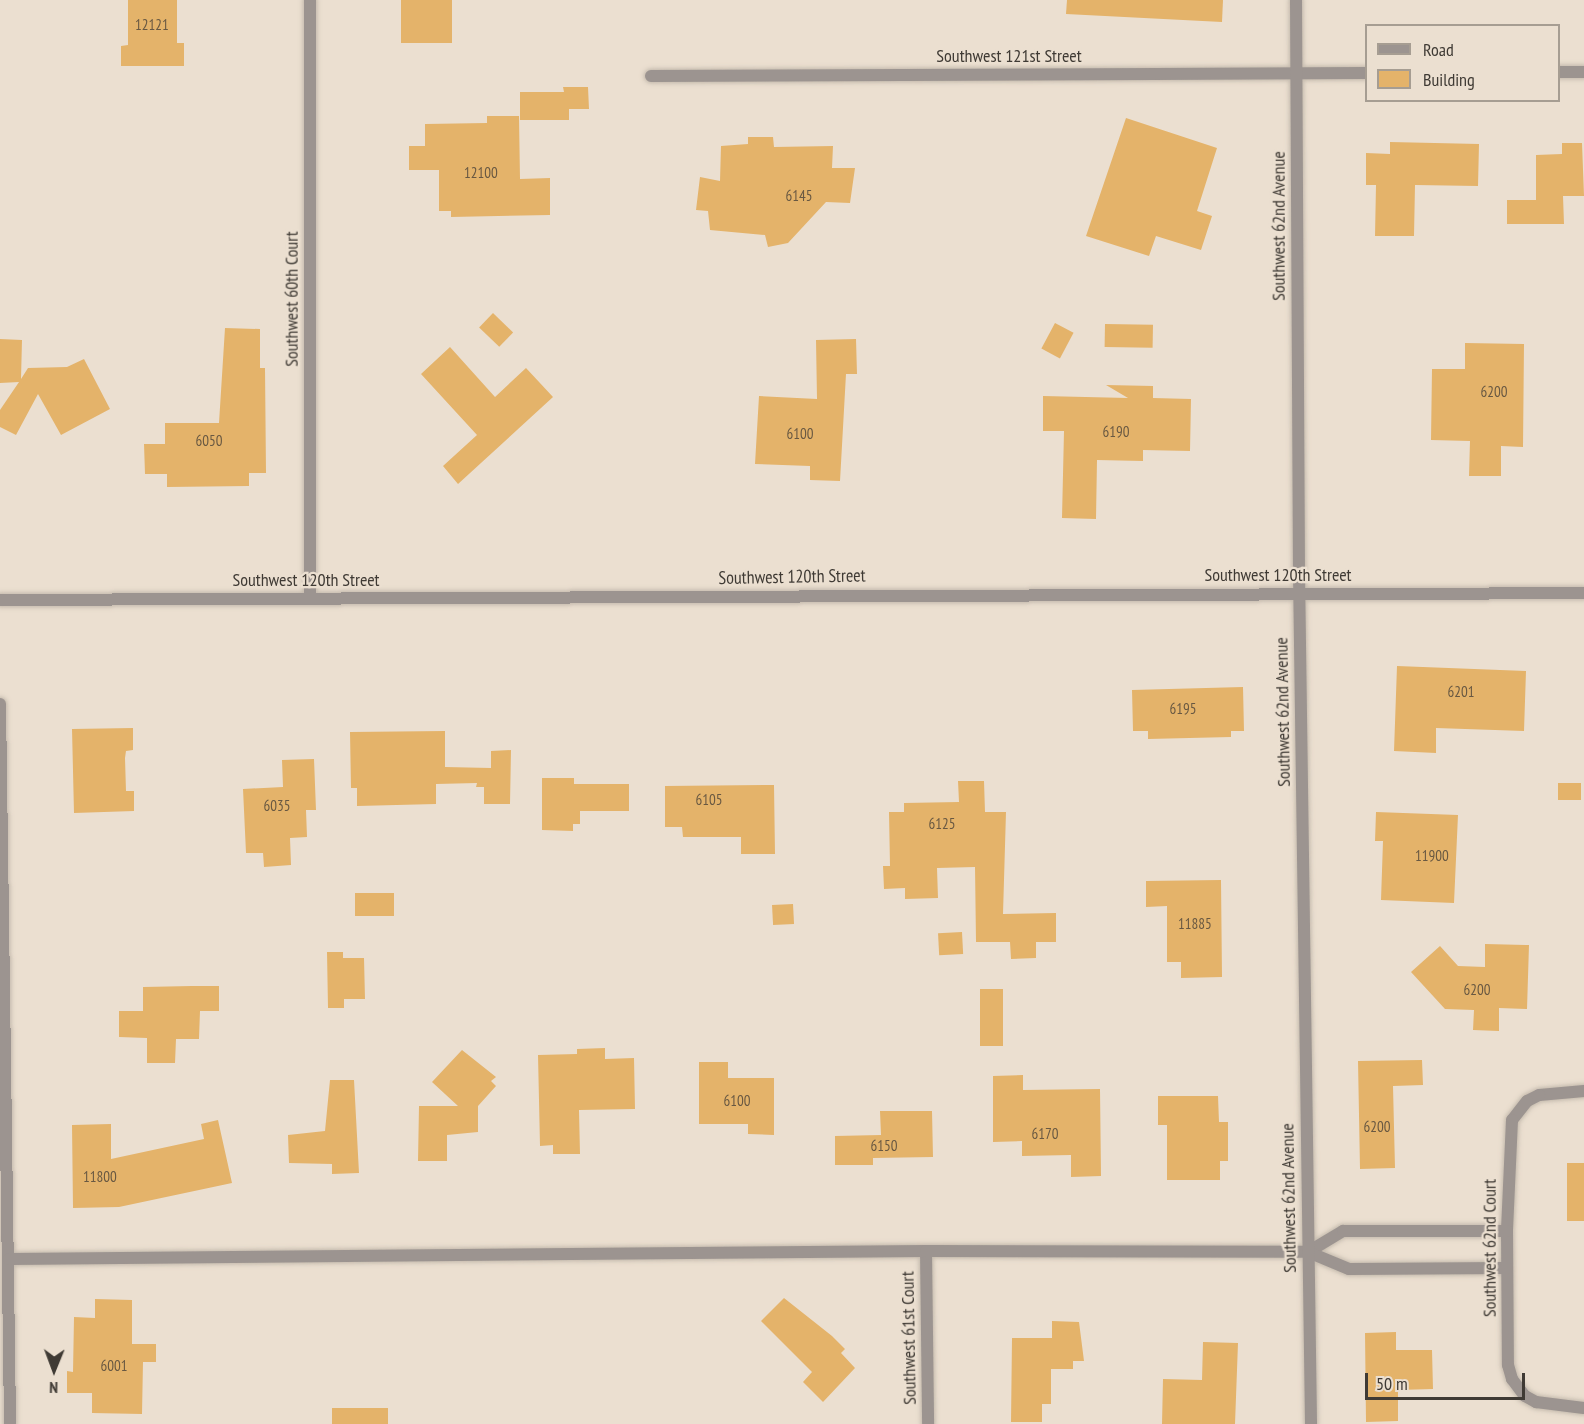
<!DOCTYPE html>
<style>
body{margin:0}
#map{position:relative;width:1584px;height:1424px;overflow:hidden;background:#ebdfd0;font-family:"PT Sans Narrow",sans-serif}
div>[style]{position:absolute}
[style*='--x']{left:calc(var(--x)*1px);top:calc(var(--y)*1px);width:calc(var(--w)*1px);rotate:calc(var(--a)*1deg)}
.building>*{inset:0;background:#e4b36a;transform-origin:0 0}
.roads{filter:drop-shadow(0 0 2px #c5bbae) drop-shadow(0 0 2px #c5bbae)}
.minor>*{height:12px;margin:-6px;padding:0 6px;transform-origin:6px;border-radius:6px;background:#9c9490}
.tertiary>*{height:12px;margin:-6px;padding:0 6px;transform-origin:6px;border-radius:6px;background:#9c9490}
span{translate:-50% -50%;white-space:nowrap;text-align:center;line-height:1.15;-webkit-text-stroke:4.5px #ebdfd0;paint-order:stroke}
.number-label{font-size:15px;color:#685842}
.number-label span{-webkit-text-stroke-width:0}
.street-label{font-size:18px;color:#3f3a34}
.legend{position:absolute;left:1365px;top:24px;width:195px;height:78px;box-sizing:border-box;background:#ebdfd0;border:2px solid #a69d92;margin:0;padding:8px 10px;list-style:none;font-size:18px;color:#3f3a34}
.legend li{display:flex;align-items:center;gap:12px;height:30px}
.legend b{width:30px;border:2px solid #a69d92}
.north{position:absolute;left:24px;top:1340px;width:60px;height:60px;-webkit-text-stroke:4px #ebdfd0;paint-order:stroke;rotate:181deg;font-size:16px;font-weight:700;line-height:24px;text-align:center;color:#3f3a34}
.north::after{content:'';display:block;margin:auto;width:21px;height:27px;background:#3f3a34;clip-path:polygon(50% 0,100% 100%,50% 72%,0 100%)}
.scale{position:absolute;left:1365px;top:1373px;width:160px;height:27px;box-sizing:border-box;border:3px solid #3f3a34;border-top:0;padding-left:8px;font-size:18px;line-height:21px;white-space:nowrap;color:#3f3a34;-webkit-text-stroke:4px #ebdfd0;paint-order:stroke}
</style>
<div id="map">
<div class="building">
<div style="clip-path:polygon(128px 0,177px 0,177px 43px,184px 43px,184px 66px,121px 66px,121px 46px,128px 45px)"></div>
<div style="left:401px;top:0;width:51px;height:43px"></div>
<div style="clip-path:polygon(1067px 0,1223px 0,1222px 22px,1066px 14px)"></div>
<div style="clip-path:polygon(563px 87px,588px 87px,589px 109px,569px 109px,569px 120px,520px 120px,520px 92px,564px 92px)"></div>
<div style="clip-path:polygon(487px 116px,519px 116px,520px 179px,550px 178px,550px 215px,451px 217px,451px 211px,439px 211px,439px 170px,409px 170px,409px 146px,425px 146px,425px 124px,487px 123px)"></div>
<div style="clip-path:polygon(1126px 118px,1217px 148px,1197px 211px,1212px 216px,1201px 250px,1156px 236px,1149px 256px,1086px 236px)"></div>
<div style="clip-path:polygon(748px 137px,773px 137px,774px 147px,833px 146px,832px 168px,855px 168px,850px 203px,826px 202px,788px 243px,768px 247px,765px 235px,710px 230px,708px 211px,696px 210px,700px 177px,720px 181px,721px 146px,748px 144px)"></div>
<div style="clip-path:polygon(1390px 142px,1479px 144px,1478px 186px,1415px 185px,1414px 236px,1375px 236px,1376px 185px,1366px 185px,1366px 153px,1390px 154px)"></div>
<div style="clip-path:polygon(1562px 143px,1582px 143px,1584px 196px,1563px 196px,1564px 224px,1507px 224px,1507px 200px,1536px 200px,1536px 155px,1562px 154px)"></div>
<div style="left:493px;top:313px;width:28px;height:20px;rotate:44deg"></div>
<div style="left:1055px;top:323px;width:21px;height:29px;rotate:28deg"></div>
<div style="left:1105px;top:324px;width:48px;height:23px;rotate:1deg"></div>
<div style="clip-path:polygon(225px 328px,260px 329px,260px 368px,265px 368px,266px 473px,249px 473px,249px 486px,167px 487px,167px 474px,145px 474px,144px 444px,165px 444px,165px 423px,219px 423px)"></div>
<div style="clip-path:polygon(0 339px,22px 340px,21px 379px,28px 368px,67px 367px,84px 359px,110px 409px,61px 435px,38px 394px,16px 435px,0 427px,0 410px,19px 382px,0 383px)"></div>
<div style="clip-path:polygon(856px 339px,857px 374px,846px 374px,840px 481px,810px 480px,810px 466px,755px 464px,759px 396px,817px 399px,816px 340px)"></div>
<div style="clip-path:polygon(1465px 343px,1524px 344px,1523px 447px,1501px 446px,1501px 476px,1469px 476px,1470px 441px,1431px 440px,1432px 369px,1465px 369px)"></div>
<div style="clip-path:polygon(450px 347px,495px 397px,526px 368px,553px 397px,458px 484px,443px 466px,477px 435px,421px 374px)"></div>
<div style="clip-path:polygon(1106px 385px,1153px 386px,1153px 398px,1191px 399px,1190px 451px,1143px 450px,1143px 461px,1097px 460px,1096px 519px,1062px 518px,1064px 431px,1043px 431px,1043px 396px,1128px 398px)"></div>
<div style="clip-path:polygon(1397px 666px,1526px 671px,1524px 731px,1436px 728px,1436px 753px,1394px 751px)"></div>
<div style="clip-path:polygon(1243px 687px,1244px 731px,1231px 731px,1231px 737px,1148px 739px,1148px 731px,1133px 731px,1132px 690px)"></div>
<div style="clip-path:polygon(133px 728px,133px 750px,126px 751px,125px 758px,126px 791px,134px 791px,134px 811px,74px 813px,72px 729px)"></div>
<div style="clip-path:polygon(445px 731px,445px 767px,491px 768px,491px 751px,511px 750px,510px 804px,484px 804px,484px 787px,476px 787px,477px 783px,436px 784px,436px 804px,357px 806px,357px 788px,351px 788px,350px 732px)"></div>
<div style="clip-path:polygon(314px 759px,316px 810px,306px 810px,307px 837px,290px 838px,291px 865px,264px 867px,263px 853px,246px 853px,243px 789px,283px 787px,282px 760px)"></div>
<div style="clip-path:polygon(542px 778px,574px 778px,574px 784px,629px 784px,629px 811px,580px 811px,580px 824px,573px 824px,573px 831px,542px 830px)"></div>
<div style="clip-path:polygon(958px 781px,984px 781px,985px 812px,1006px 812px,1003px 914px,1056px 913px,1056px 942px,1036px 942px,1036px 958px,1011px 959px,1010px 942px,976px 942px,975px 867px,937px 868px,938px 898px,905px 899px,905px 888px,884px 889px,883px 866px,890px 866px,889px 812px,904px 812px,904px 803px,959px 802px)"></div>
<div style="left:1558px;top:783px;width:23px;height:17px"></div>
<div style="clip-path:polygon(774px 785px,775px 854px,741px 854px,741px 837px,683px 837px,682px 827px,665px 827px,665px 786px)"></div>
<div style="clip-path:polygon(1376px 812px,1458px 815px,1454px 903px,1381px 900px,1383px 841px,1375px 841px)"></div>
<div style="clip-path:polygon(1221px 880px,1222px 977px,1181px 978px,1181px 962px,1167px 962px,1167px 906px,1146px 907px,1146px 881px)"></div>
<div style="left:355px;top:893px;width:39px;height:23px"></div>
<div style="left:793px;top:904px;width:20px;height:21px;rotate:87deg"></div>
<div style="left:962px;top:932px;width:22px;height:24px;rotate:87deg"></div>
<div style="clip-path:polygon(1485px 944px,1529px 945px,1527px 1009px,1499px 1008px,1499px 1031px,1473px 1030px,1474px 1010px,1445px 1009px,1411px 972px,1440px 946px,1458px 966px,1485px 967px)"></div>
<div style="clip-path:polygon(327px 952px,343px 952px,343px 958px,364px 958px,365px 999px,344px 999px,344px 1008px,328px 1008px)"></div>
<div style="clip-path:polygon(192px 986px,219px 986px,219px 1011px,200px 1011px,199px 1039px,176px 1039px,175px 1063px,147px 1063px,147px 1038px,119px 1037px,119px 1011px,143px 1011px,143px 987px)"></div>
<div style="left:980px;top:989px;width:23px;height:57px"></div>
<div style="clip-path:polygon(605px 1048px,605px 1059px,634px 1058px,635px 1109px,579px 1110px,580px 1154px,553px 1154px,553px 1145px,540px 1146px,538px 1055px,577px 1054px,577px 1049px)"></div>
<div style="clip-path:polygon(462px 1050px,496px 1077px,491px 1081px,496px 1086px,478px 1106px,478px 1132px,447px 1135px,447px 1161px,418px 1161px,419px 1106px,458px 1106px,432px 1082px)"></div>
<div style="clip-path:polygon(1422px 1060px,1423px 1085px,1393px 1086px,1395px 1168px,1360px 1169px,1358px 1061px)"></div>
<div style="clip-path:polygon(699px 1062px,728px 1062px,728px 1078px,774px 1078px,774px 1135px,748px 1134px,748px 1124px,699px 1124px)"></div>
<div style="clip-path:polygon(1023px 1075px,1023px 1090px,1100px 1089px,1101px 1176px,1071px 1177px,1071px 1155px,1022px 1156px,1022px 1141px,993px 1142px,993px 1076px)"></div>
<div style="clip-path:polygon(330px 1080px,354px 1080px,359px 1173px,332px 1174px,332px 1164px,289px 1163px,288px 1135px,325px 1131px)"></div>
<div style="clip-path:polygon(1158px 1096px,1218px 1096px,1219px 1122px,1228px 1122px,1228px 1161px,1220px 1161px,1220px 1180px,1167px 1180px,1167px 1125px,1158px 1125px)"></div>
<div style="clip-path:polygon(880px 1111px,932px 1111px,933px 1157px,873px 1158px,873px 1165px,835px 1165px,835px 1136px,881px 1135px)"></div>
<div style="clip-path:polygon(218px 1120px,232px 1183px,119px 1207px,73px 1208px,72px 1125px,111px 1124px,111px 1159px,204px 1139px,201px 1124px)"></div>
<div style="left:1567px;top:1163px;width:17px;height:58px"></div>
<div style="clip-path:polygon(784px 1298px,832px 1336px,845px 1349px,841px 1353px,855px 1368px,823px 1402px,803px 1382px,812px 1372px,761px 1321px)"></div>
<div style="clip-path:polygon(95px 1299px,132px 1300px,132px 1344px,156px 1344px,156px 1362px,143px 1362px,142px 1414px,92px 1413px,92px 1393px,67px 1393px,67px 1371px,73px 1372px,74px 1317px,95px 1318px)"></div>
<div style="clip-path:polygon(1052px 1321px,1079px 1322px,1084px 1361px,1073px 1361px,1073px 1369px,1051px 1369px,1051px 1404px,1042px 1404px,1042px 1422px,1011px 1422px,1012px 1338px,1052px 1338px)"></div>
<div style="clip-path:polygon(1396px 1332px,1396px 1350px,1432px 1350px,1433px 1389px,1398px 1390px,1398px 1421px,1366px 1422px,1365px 1333px)"></div>
<div style="clip-path:polygon(1203px 1342px,1238px 1343px,1235px 1424px,1162px 1424px,1163px 1379px,1202px 1380px)"></div>
<div style="left:332px;top:1408px;width:56px;height:16px"></div>
</div>
<div class="roads">
<div class="minor">
<div style="--x:1558;--y:72;--w:26;--a:0"></div>
<div style="--x:651;--y:76;--w:715;--a:-0.24"></div>
<div style="--x:310;--y:599;--w:599;--a:-90"></div>
<div style="--x:0;--y:704;--w:720;--a:89.2"></div>
<div style="--x:1584;--y:1091;--w:45;--a:174.9"></div>
<div style="--x:1539;--y:1095;--w:13;--a:153"></div>
<div style="--x:1527;--y:1101;--w:24;--a:128"></div>
<div style="--x:1512;--y:1120;--w:111;--a:92.6"></div>
<div style="--x:1507;--y:1231;--w:134;--a:89.6"></div>
<div style="--x:1508;--y:1365;--w:15;--a:74"></div>
<div style="--x:1512;--y:1379;--w:21;--a:53"></div>
<div style="--x:1525;--y:1396;--w:13;--a:29"></div>
<div style="--x:1536;--y:1402;--w:48;--a:7.1"></div>
<div style="--x:926;--y:1251;--w:173;--a:89.3"></div>
<div style="--x:1308;--y:1252;--w:41;--a:-31"></div>
<div style="--x:1343;--y:1231;--w:164;--a:0"></div>
<div style="--x:9;--y:1259;--w:917;--a:-0.5"></div>
<div style="--x:926;--y:1251;--w:382;--a:0.1"></div>
<div style="--x:1308;--y:1252;--w:44;--a:22.5"></div>
<div style="--x:1349;--y:1269;--w:158;--a:-0.4"></div>
</div>
<div class="tertiary">
<div style="--x:1296;--y:0;--w:573;--a:89.7"></div>
<div style="--x:1299;--y:573;--w:851;--a:89.19"></div>
<div style="--x:0;--y:600;--w:1584;--a:-0.25"></div>
</div>
</div>
<div class="number-label">
<span style="left:152px;top:25px">12121</span>
<span style="left:481px;top:173px">12100</span>
<span style="left:799px;top:196px">6145</span>
<span style="left:1494px;top:392px">6200</span>
<span style="left:1116px;top:432px">6190</span>
<span style="left:800px;top:434px">6100</span>
<span style="left:209px;top:441px">6050</span>
<span style="left:1461px;top:692px">6201</span>
<span style="left:1183px;top:709px">6195</span>
<span style="left:709px;top:800px">6105</span>
<span style="left:277px;top:806px">6035</span>
<span style="left:942px;top:824px">6125</span>
<span style="left:1432px;top:856px">11900</span>
<span style="left:1195px;top:924px">11885</span>
<span style="left:1477px;top:990px">6200</span>
<span style="left:737px;top:1101px">6100</span>
<span style="left:1377px;top:1127px">6200</span>
<span style="left:1045px;top:1134px">6170</span>
<span style="left:884px;top:1146px">6150</span>
<span style="left:100px;top:1177px">11800</span>
<span style="left:114px;top:1366px">6001</span>
</div>
<div class="street-label">
<span style="left:1009px;top:56px">Southwest 121st Street</span>
<span style="left:1279px;top:226px;rotate:-90deg">Southwest 62nd Avenue</span>
<span style="left:292px;top:299px;rotate:-90deg">Southwest 60th Court</span>
<span style="left:1278px;top:575px">Southwest 120th Street</span>
<span style="left:792px;top:577px;rotate:-1deg">Southwest 120th Street</span>
<span style="left:306px;top:580px">Southwest 120th Street</span>
<span style="left:1283px;top:712px;rotate:-91deg">Southwest 62nd Avenue</span>
<span style="left:1289px;top:1198px;rotate:-91deg">Southwest 62nd Avenue</span>
<span style="left:1490px;top:1248px;rotate:-90deg">Southwest 62nd Court</span>
<span style="left:909px;top:1338px;rotate:-91deg">Southwest 61st Court</span>
</div>
<ul class="legend">
<li><b style="height:8px;background:#9c9490"></b>Road</li>
<li><b style="height:16px;background:#e4b36a"></b>Building</li>
</ul>
<div class="north">N</div>
<div class="scale">50 m</div>
</div>
